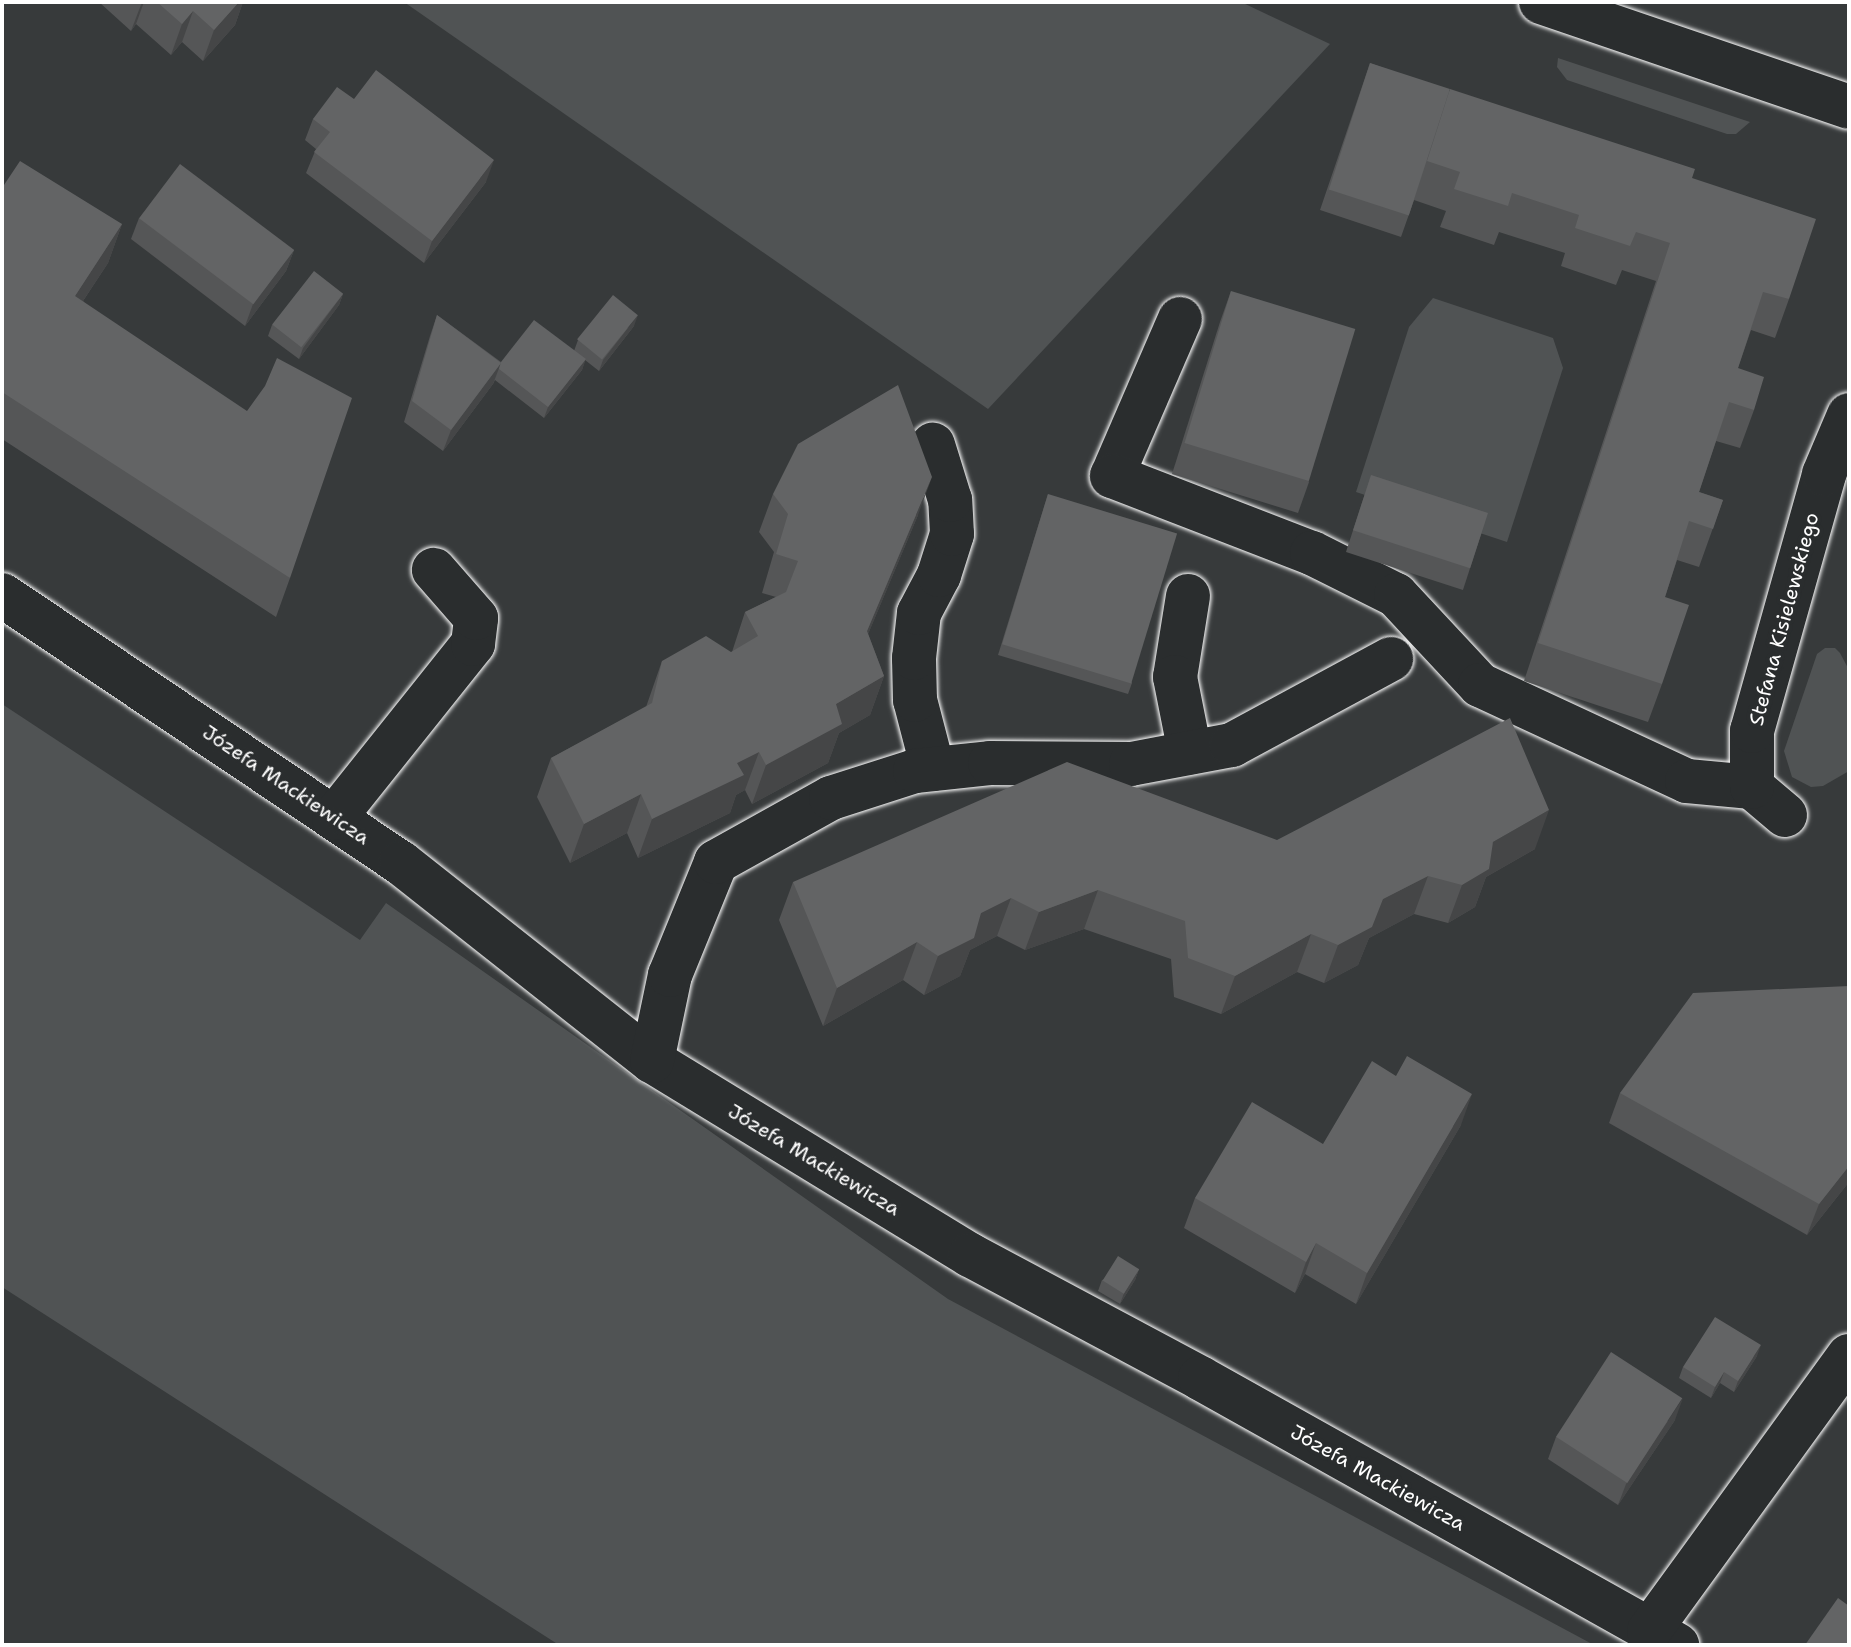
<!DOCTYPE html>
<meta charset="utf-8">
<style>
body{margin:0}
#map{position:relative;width:1851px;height:1647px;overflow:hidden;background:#373a3b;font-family:"Shantell Sans",sans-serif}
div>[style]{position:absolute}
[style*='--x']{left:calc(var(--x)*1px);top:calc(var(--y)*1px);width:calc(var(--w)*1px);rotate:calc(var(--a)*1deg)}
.green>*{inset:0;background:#505354}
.roads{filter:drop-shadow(0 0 2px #fff) drop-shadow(0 0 2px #fff)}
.minor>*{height:44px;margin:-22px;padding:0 22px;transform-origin:22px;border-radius:22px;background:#2a2d2e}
.wall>*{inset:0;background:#555657;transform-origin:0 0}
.shaded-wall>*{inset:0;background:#454647}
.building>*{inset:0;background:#636465;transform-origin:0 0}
span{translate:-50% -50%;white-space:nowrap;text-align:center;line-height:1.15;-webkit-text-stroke:8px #2a2d2e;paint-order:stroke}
.street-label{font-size:20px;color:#fff}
.frame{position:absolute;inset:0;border:4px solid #fff;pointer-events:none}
</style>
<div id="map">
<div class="green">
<div style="clip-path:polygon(404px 2px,1241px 2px,1330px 44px,988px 409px)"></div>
<div style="clip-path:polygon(1558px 58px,1750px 122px,1736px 134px,1727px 134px,1567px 80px,1557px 67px)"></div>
<div style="clip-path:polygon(1433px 298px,1553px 338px,1563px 368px,1507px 542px,1356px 492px,1409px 327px)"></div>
<div style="clip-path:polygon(1825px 648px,1835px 648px,1840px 653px,1849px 670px,1849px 771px,1823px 786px,1811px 787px,1792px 777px,1784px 751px,1817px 654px)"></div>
<div style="clip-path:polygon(2px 704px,360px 940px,386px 903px,948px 1299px,1594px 1645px,559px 1645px,2px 1287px)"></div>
</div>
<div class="roads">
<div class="minor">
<div style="--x:1541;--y:2;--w:325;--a:18.8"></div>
<div style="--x:1180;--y:319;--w:171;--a:113.4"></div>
<div style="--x:1112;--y:476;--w:214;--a:21.1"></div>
<div style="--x:1312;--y:553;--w:94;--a:26.6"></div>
<div style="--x:1396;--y:595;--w:123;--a:47"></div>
<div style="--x:1480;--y:685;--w:228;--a:24.9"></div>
<div style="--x:1687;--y:781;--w:65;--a:5.3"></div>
<div style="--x:2;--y:595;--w:481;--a:33.9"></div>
<div style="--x:401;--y:863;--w:320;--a:38.3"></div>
<div style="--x:652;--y:1061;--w:373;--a:31.4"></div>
<div style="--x:970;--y:1255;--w:261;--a:28.1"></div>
<div style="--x:1200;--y:1378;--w:547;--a:29.24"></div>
<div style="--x:1188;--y:596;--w:82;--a:99.1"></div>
<div style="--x:1175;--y:677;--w:77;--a:78.8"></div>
<div style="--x:933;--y:769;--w:71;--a:-104.6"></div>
<div style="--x:915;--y:700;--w:42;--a:-91.4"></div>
<div style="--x:914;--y:658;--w:45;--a:-83.7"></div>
<div style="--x:919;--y:613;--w:43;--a:-62.2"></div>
<div style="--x:939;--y:575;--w:43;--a:-72.4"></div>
<div style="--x:952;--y:534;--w:34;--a:-93"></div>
<div style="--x:950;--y:500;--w:58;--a:-107.2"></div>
<div style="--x:1785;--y:815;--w:43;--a:-139.7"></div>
<div style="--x:1752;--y:787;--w:56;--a:-90"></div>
<div style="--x:1752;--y:731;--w:267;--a:-74.3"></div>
<div style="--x:1824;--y:474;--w:64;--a:-67"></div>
<div style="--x:334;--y:818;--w:223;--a:-51.4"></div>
<div style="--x:473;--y:644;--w:26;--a:-83"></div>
<div style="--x:476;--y:618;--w:64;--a:-131.2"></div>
<div style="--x:652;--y:1061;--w:88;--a:-78.2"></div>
<div style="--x:670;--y:975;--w:122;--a:-67.8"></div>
<div style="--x:716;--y:862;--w:132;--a:-29.1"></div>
<div style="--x:831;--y:798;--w:88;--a:-17.8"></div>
<div style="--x:915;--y:771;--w:75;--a:-6.1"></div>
<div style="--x:990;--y:763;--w:141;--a:0.4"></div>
<div style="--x:1131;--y:764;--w:103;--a:-10.7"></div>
<div style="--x:1232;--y:745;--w:181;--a:-28.4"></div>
<div style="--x:1649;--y:1631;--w:340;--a:-54"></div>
</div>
</div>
<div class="wall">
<div style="clip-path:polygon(99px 2px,243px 2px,235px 25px,203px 61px,182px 42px,171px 55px,136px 24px,131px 31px)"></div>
<div style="clip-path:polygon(1370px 63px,1692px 178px,1789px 299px,1775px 338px,1751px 330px,1738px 368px,1754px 410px,1740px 448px,1716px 441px,1699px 492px,1723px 500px,1699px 567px,1677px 560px,1665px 597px,1662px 684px,1648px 722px,1524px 681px,1656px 281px,1622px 270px,1616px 285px,1561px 266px,1565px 253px,1499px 232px,1494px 245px,1440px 227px,1446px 211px,1414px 200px,1401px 237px,1320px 210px)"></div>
<div style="clip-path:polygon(354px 99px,486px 182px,424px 263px,306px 173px,316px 149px,305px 140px,313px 119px)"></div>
<div style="clip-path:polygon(2px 188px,122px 224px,108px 263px,83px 301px,290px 578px,276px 617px,2px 439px)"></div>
<div style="clip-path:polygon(139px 218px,294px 250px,286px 271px,245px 326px,131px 239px)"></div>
<div style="clip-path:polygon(1231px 291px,1309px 482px,1298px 513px,1172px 474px,1220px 322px)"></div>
<div style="clip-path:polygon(343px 294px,339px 305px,299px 359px,268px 336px,272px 325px)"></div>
<div style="clip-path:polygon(437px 315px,501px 362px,574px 351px,578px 340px,634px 326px,599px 371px,585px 360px,582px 370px,544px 418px,495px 380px,493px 384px,443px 451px,404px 422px,430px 336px)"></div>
<div style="left:1371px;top:475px;width:123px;height:81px;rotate:18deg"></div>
<div style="clip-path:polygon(773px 494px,918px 515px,868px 634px,884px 676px,870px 715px,839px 733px,828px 763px,752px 804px,745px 790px,736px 795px,730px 813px,638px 858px,627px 833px,570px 863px,537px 797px,551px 758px,646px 707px,662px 661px,732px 652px,745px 612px,776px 597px,762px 593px,774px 552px,759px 532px)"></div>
<div style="clip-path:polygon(1048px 494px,1132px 683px,1128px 694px,998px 655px)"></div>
<div style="clip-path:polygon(1277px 840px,1535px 849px,1486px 877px,1475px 907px,1448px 923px,1414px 914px,1369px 938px,1358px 965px,1324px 983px,1297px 972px,1221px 1014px,1174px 997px,1171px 959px,1084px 929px,1025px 950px,997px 936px,970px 950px,960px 976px,924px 995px,903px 980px,823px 1026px,779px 920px,793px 882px)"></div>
<div style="clip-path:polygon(1849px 986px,1849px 1182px,1807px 1235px,1609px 1123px,1620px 1093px)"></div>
<div style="clip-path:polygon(1461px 1125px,1356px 1304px,1305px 1274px,1295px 1293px,1184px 1228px,1195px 1198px,1323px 1144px)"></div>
<div style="clip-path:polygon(1139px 1269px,1135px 1280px,1120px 1304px,1098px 1291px,1102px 1280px)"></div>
<div style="clip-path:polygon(1757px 1356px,1734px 1392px,1720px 1383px,1711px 1398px,1679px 1378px,1683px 1367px)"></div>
<div style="clip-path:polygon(1675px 1420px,1618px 1505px,1548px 1459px,1556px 1437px)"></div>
</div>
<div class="shaded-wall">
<div style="clip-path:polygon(142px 2px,144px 2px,136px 24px,131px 31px)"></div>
<div style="clip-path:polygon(239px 2px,243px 2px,235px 25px,203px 61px,214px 30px)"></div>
<div style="clip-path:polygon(193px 11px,182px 42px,171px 55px,182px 24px)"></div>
<div style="clip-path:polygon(494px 160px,486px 182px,424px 263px,432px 241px)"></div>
<div style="clip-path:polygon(122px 224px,108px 263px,61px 334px,75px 296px)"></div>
<div style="clip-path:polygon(294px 250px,286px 271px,245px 326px,253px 304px)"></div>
<div style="clip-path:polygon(343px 294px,339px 305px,299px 359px,303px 348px)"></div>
<div style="clip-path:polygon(638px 315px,634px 326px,599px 371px,603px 360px)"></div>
<div style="clip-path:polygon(586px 359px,582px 370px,544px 418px,548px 407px)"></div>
<div style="clip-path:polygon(501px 363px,493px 384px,443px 451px,451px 430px)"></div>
<div style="clip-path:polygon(932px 477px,918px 515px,853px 670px,867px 631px)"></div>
<div style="clip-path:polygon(884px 676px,870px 715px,839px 733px,828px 763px,752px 804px,766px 765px,836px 704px)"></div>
<div style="clip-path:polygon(759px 752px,745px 790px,736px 795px,730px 813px,638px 858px,652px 819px,737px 763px)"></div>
<div style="clip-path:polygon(641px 794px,627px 833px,570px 863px,584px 824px)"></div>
<div style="clip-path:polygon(1549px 810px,1535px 849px,1486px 877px,1475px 907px,1448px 923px,1462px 885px,1493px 842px)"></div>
<div style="clip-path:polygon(1428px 876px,1414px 914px,1369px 938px,1358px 965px,1324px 983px,1338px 945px,1383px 899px)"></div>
<div style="clip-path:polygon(1098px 890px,1084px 929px,1025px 950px,1039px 912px)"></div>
<div style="clip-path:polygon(1011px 898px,997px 936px,970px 950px,960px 976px,924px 995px,938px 956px,981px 913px)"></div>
<div style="clip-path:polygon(1311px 934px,1297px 972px,1221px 1014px,1235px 976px)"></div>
<div style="clip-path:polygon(917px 942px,903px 980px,823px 1026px,837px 988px)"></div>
<div style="clip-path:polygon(1472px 1094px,1461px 1125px,1356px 1304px,1367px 1273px)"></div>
<div style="clip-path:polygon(1849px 1166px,1849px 1182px,1807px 1235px,1819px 1204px)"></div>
<div style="clip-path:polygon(1316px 1243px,1305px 1274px,1295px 1293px,1306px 1262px)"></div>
<div style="clip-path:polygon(1139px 1269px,1135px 1280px,1120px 1304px,1124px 1293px)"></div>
<div style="clip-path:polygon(1761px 1345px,1757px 1356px,1734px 1392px,1738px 1381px)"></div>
<div style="clip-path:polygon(1724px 1372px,1720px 1383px,1711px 1398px,1715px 1387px)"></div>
<div style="clip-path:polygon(1683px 1398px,1675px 1420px,1618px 1505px,1626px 1484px)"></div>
</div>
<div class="building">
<div style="clip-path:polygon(157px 2px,239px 2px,214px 30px,193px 11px,182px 24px)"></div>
<div style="left:1370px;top:63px;width:84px;height:133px;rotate:18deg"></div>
<div style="clip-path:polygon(376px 70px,494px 160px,432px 241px,314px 152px,330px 132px,313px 119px,337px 87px,354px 99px)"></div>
<div style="clip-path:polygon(1450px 89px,1695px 169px,1692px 178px,1816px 219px,1789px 299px,1763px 292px,1738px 368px,1764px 377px,1754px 410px,1729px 402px,1699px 492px,1723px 500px,1713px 529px,1689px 521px,1665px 597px,1689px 605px,1662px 684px,1538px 643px,1670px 243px,1636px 232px,1630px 246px,1575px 228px,1579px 215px,1512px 193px,1508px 206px,1454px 189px,1460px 172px,1427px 161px)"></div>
<div style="clip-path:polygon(20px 161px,122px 224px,75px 296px,247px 411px,265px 386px,277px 358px,352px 398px,290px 578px,2px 392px,2px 188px)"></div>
<div style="left:180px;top:164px;width:143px;height:68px;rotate:37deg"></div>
<div style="left:314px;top:271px;width:37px;height:68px;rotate:38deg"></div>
<div style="left:1231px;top:291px;width:130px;height:159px;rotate:17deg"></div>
<div style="left:613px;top:295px;width:32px;height:57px;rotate:39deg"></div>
<div style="clip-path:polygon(437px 315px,501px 363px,451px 430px,412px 401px)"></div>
<div style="clip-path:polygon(534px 320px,586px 359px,548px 407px,499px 369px,501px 362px)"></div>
<div style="clip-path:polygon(898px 385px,932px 477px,867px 631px,884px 676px,836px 704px,842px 724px,766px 765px,759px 752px,737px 763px,744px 775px,652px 819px,641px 794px,584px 824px,551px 758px,652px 703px,662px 661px,706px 636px,731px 652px,758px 636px,745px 612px,786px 592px,798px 561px,776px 554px,788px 514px,773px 494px,798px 444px)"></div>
<div style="left:1371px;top:475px;width:123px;height:58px;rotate:18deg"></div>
<div style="left:1048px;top:494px;width:135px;height:157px;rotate:17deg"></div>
<div style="clip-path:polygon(1510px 718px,1549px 810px,1493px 842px,1489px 869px,1462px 885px,1428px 876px,1383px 899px,1372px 927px,1338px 945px,1311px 934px,1235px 976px,1188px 958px,1185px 921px,1098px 890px,1039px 912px,1011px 898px,981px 913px,974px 938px,938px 956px,917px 942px,837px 988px,793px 882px,1067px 762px,1277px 840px)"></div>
<div style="clip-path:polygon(1849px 986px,1849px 1166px,1819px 1204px,1620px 1093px,1693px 993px)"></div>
<div style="clip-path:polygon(1407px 1056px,1472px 1094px,1367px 1273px,1316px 1243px,1306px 1262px,1195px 1198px,1252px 1102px,1323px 1144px,1372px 1061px,1396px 1076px)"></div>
<div style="left:1118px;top:1256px;width:25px;height:29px;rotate:32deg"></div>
<div style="clip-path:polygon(1715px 1317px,1761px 1345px,1738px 1381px,1724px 1372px,1715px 1387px,1683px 1367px)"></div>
<div style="left:1611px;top:1352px;width:85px;height:101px;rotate:33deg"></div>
<div style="clip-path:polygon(1838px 1598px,1849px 1606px,1849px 1645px,1805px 1645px)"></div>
</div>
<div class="street-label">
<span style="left:1784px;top:619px;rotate:-75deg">Stefana Kisielewskiego</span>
<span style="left:286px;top:785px;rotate:34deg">Józefa Mackiewicza</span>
<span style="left:814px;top:1160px;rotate:31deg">Józefa Mackiewicza</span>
<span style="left:1378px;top:1478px;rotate:29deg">Józefa Mackiewicza</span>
</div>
<div class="frame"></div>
</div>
